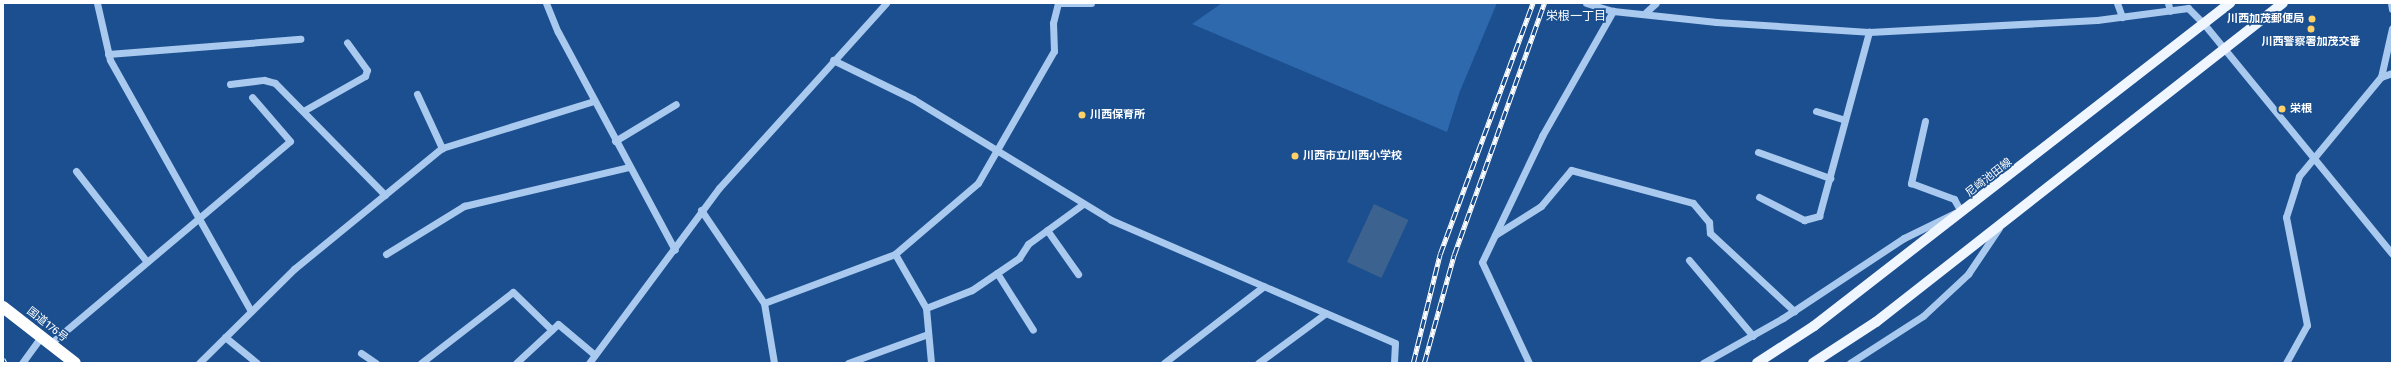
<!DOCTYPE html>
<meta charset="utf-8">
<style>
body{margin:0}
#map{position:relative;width:2395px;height:366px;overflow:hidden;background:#1b4f8f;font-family:"Fira Sans","Noto Sans JP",sans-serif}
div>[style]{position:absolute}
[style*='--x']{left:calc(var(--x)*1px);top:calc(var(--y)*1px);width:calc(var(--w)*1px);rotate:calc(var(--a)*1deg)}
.green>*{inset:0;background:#2e69ad}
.water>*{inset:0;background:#3c6290;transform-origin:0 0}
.minor>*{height:7px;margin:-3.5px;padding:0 3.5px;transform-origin:3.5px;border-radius:3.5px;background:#a9c9ee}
.major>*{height:10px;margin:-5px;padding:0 5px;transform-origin:5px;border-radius:5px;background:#f0f6ff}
.highway>*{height:12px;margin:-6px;padding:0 6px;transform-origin:6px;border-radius:6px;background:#fff}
.rail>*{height:4.5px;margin-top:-2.25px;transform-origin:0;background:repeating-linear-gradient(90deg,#1b4f8f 0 9px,#fff 0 18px);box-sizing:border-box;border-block:1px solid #fff}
.dots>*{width:11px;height:11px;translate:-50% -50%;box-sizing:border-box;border:2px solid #1b4f8f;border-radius:50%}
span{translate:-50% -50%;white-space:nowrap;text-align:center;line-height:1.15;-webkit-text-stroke:3.5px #1b4f8f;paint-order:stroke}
.poi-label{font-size:11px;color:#fff;font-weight:700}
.right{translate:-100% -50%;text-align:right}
.left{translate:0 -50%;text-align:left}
.street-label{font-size:11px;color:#fff}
.neighbourhood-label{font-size:12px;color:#fff}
.frame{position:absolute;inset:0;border:4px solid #fff;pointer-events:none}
</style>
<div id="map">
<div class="green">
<div style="clip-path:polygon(1222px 3px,1497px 3px,1460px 91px,1447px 132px,1192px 24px)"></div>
</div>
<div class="water">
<div style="left:1374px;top:204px;width:38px;height:64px;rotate:25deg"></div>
</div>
<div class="minor">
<div style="--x:97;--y:3;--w:58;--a:77.2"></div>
<div style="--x:110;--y:60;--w:288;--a:60.7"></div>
<div style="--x:546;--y:3;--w:31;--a:68"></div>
<div style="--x:558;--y:32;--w:247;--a:61.8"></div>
<div style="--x:1059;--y:3;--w:32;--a:0"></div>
<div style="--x:1586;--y:3;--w:28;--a:17"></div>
<div style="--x:1613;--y:11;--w:104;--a:6.1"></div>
<div style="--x:1716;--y:22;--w:153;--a:3.7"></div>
<div style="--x:1869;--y:32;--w:228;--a:-3"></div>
<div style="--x:2097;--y:20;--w:92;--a:-7.5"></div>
<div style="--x:2188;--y:8;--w:23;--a:45"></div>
<div style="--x:2204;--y:24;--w:297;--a:50.7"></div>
<div style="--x:2117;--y:3;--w:15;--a:70"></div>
<div style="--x:2168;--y:3;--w:8;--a:76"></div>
<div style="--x:2391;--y:3;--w:6;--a:81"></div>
<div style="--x:1646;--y:12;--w:13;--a:-42"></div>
<div style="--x:108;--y:54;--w:193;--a:-4.5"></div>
<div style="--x:833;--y:60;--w:89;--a:26"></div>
<div style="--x:913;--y:99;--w:232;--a:31.4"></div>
<div style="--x:1111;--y:220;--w:309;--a:23.4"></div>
<div style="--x:1395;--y:343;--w:20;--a:93"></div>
<div style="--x:2381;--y:77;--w:50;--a:-77.3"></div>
<div style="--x:230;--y:84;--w:34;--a:-7"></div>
<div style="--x:264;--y:80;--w:11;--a:15"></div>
<div style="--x:275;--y:83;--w:157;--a:45.5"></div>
<div style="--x:417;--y:94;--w:60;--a:65.2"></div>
<div style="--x:305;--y:110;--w:69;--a:-29.5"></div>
<div style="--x:365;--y:76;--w:6;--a:-72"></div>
<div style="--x:367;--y:70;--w:34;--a:-126"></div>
<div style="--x:1816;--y:111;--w:30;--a:17"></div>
<div style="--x:1925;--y:121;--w:64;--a:102.7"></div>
<div style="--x:1911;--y:183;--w:46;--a:20.4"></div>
<div style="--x:1954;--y:199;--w:13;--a:61"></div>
<div style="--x:615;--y:141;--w:71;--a:-31.2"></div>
<div style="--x:1758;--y:152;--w:77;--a:19.9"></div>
<div style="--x:76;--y:171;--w:115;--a:52"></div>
<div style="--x:1759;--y:197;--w:51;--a:27.1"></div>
<div style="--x:1804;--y:220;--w:16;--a:-15"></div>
<div style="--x:1819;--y:216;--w:191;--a:-74.8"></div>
<div style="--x:701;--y:210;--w:112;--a:55.9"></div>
<div style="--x:764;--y:303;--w:61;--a:80.5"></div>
<div style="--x:1047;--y:230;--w:54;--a:54.8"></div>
<div style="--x:1495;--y:235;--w:54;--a:-32.2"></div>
<div style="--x:1541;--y:206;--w:47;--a:-50.2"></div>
<div style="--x:1571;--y:170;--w:126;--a:15.1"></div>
<div style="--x:1693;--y:203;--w:25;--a:50"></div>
<div style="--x:1709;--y:222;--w:11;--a:85"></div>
<div style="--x:1710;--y:233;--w:115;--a:42.9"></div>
<div style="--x:386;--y:254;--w:92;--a:-31.6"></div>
<div style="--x:464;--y:206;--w:170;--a:-13.3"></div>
<div style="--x:895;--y:254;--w:62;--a:60.1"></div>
<div style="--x:926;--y:308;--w:55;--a:84.8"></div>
<div style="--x:1689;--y:260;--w:99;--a:49.9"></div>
<div style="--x:997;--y:273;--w:67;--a:57.7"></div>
<div style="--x:764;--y:303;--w:140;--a:-20.5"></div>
<div style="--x:895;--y:254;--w:109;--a:-40.5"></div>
<div style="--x:978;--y:183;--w:152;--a:-60.1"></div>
<div style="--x:1054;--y:51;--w:28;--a:-92"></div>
<div style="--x:1053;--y:23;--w:21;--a:-76"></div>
<div style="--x:926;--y:308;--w:49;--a:-21.4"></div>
<div style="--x:972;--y:290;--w:57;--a:-34.2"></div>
<div style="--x:1019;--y:258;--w:17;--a:-57"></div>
<div style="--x:1028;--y:244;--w:68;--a:-36"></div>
<div style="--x:225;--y:337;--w:41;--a:39.1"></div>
<div style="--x:50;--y:344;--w:314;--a:-40.2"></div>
<div style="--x:290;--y:141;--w:58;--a:-130.8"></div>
<div style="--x:361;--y:353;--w:18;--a:34"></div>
<div style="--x:22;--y:363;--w:32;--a:-54"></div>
<div style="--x:199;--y:363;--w:134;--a:-44.7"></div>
<div style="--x:294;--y:269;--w:191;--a:-39.3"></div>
<div style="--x:442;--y:148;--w:159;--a:-17.2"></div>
<div style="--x:421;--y:363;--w:116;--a:-37.7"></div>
<div style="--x:513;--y:292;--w:54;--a:44.3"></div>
<div style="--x:516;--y:363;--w:57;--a:-42.9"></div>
<div style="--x:558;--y:324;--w:48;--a:40"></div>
<div style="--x:589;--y:363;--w:218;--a:-53.4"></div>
<div style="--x:719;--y:188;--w:249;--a:-47.9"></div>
<div style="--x:848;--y:363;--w:85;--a:-19.9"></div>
<div style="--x:1164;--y:363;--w:126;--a:-37.6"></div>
<div style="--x:1258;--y:363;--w:84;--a:-36.3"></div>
<div style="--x:1529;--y:363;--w:111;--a:-115"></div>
<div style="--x:1482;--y:262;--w:140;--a:-64.5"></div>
<div style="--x:1542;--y:136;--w:144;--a:-60.4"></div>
<div style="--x:1703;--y:363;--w:92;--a:-29.4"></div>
<div style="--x:1783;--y:318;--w:145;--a:-33.5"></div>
<div style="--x:1904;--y:238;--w:57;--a:-26.1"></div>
<div style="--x:1850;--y:363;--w:87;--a:-32.8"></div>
<div style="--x:1923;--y:316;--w:62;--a:-43"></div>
<div style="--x:1968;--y:274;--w:55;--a:-56"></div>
<div style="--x:2286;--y:363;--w:43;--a:-61.1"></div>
<div style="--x:2307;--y:325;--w:110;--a:-101"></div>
<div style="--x:2286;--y:217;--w:43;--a:-72.4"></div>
<div style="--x:2299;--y:176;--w:129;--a:-50.4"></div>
<div style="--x:2381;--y:77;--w:12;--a:-20"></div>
</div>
<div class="major">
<div style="--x:1757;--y:363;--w:68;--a:-33"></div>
<div style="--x:1814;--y:326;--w:527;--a:-37.83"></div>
<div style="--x:1813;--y:363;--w:75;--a:-33.1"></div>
<div style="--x:1876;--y:322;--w:517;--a:-38.09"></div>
</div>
<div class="highway">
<div style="--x:3;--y:307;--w:91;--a:37.9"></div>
</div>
<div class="rail">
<div style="--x:3;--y:359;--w:4;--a:63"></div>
<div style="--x:1413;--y:363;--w:112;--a:-76.1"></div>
<div style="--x:1440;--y:254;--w:268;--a:-69.7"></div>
<div style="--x:1424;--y:363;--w:112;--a:-74.5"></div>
<div style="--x:1454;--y:255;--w:268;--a:-70.3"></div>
</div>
<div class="dots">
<div style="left:2312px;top:19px;background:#ffd166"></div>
<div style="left:2311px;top:29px;background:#ffd166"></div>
<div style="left:2282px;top:109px;background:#ffd166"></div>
<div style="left:1082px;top:115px;background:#ffd166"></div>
<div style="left:1295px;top:156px;background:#ffd166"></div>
</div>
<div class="poi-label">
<span class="right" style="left:2304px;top:19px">川西加茂郵便局</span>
<span style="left:2311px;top:42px">川西警察署加茂交番</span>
<span class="left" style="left:2290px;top:109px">栄根</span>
<span class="left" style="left:1090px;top:115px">川西保育所</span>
<span class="left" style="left:1303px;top:156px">川西市立川西小学校</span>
</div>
<div class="street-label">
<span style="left:1989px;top:178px;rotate:-38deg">尼崎池田線</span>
<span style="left:47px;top:325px;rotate:38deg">国道176号</span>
</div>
<div class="neighbourhood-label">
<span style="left:1576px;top:17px">栄根一丁目</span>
</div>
<div class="frame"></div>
</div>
